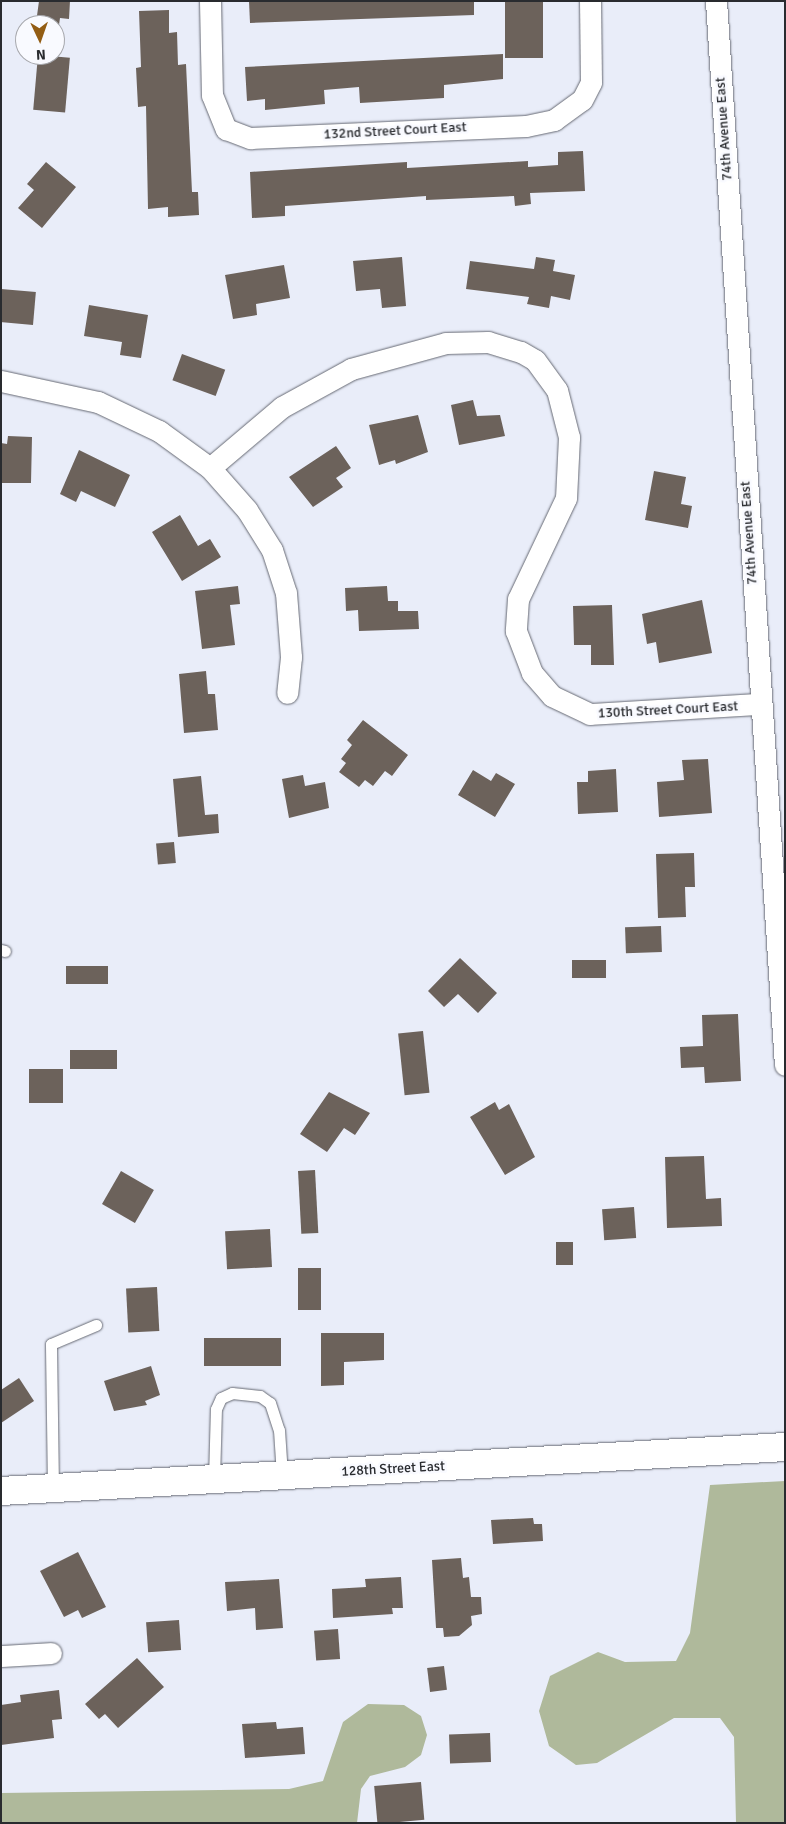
<!DOCTYPE html>
<style>
body{margin:0}
#map{position:relative;width:786px;height:1824px;overflow:hidden;background:#e9edf9;font-family:Signika,sans-serif}
div>[style]{position:absolute}
[style*='--x']{left:calc(var(--x)*1px);top:calc(var(--y)*1px);width:calc(var(--w)*1px);rotate:calc(var(--a)*1deg)}
.forest>*{inset:0;background:#afb99b}
.building>*{inset:0;background:#6c625b;transform-origin:0 0}
.roads{filter:drop-shadow(0 0 1px #666973) drop-shadow(0 0 1px #666973)}
.lane>*{height:11px;margin:-5.5px;padding:0 5.5px;transform-origin:5.5px;border-radius:5.5px;background:#fff}
.street>*{height:21px;margin:-10.5px;padding:0 10.5px;transform-origin:10.5px;border-radius:10.5px;background:#fff}
.secondary>*{height:28px;margin:-14px;padding:0 14px;transform-origin:14px;border-radius:14px;background:#fff}
span{translate:-50% -50%;white-space:nowrap;text-align:center;line-height:1.15;-webkit-text-stroke:5px #f9faff;paint-order:stroke}
.street-label{font-size:14px;color:#292b2f}
.frame{position:absolute;inset:0;border:2px solid #292b2f;pointer-events:none}
.north{position:absolute;left:15px;top:15px;width:50px;height:50px;box-sizing:border-box;background:#f9faff;border:1px solid #a6a7ac;border-radius:50%;rotate:177deg;font-size:14px;font-weight:700;line-height:20px;text-align:center;color:#292b2f}
.north::after{content:'';display:block;margin:auto;width:18px;height:22px;background:#935d14;clip-path:polygon(50% 0,100% 100%,50% 72%,0 100%)}
</style>
<div id="map">
<div class="forest">
<div style="clip-path:polygon(785px 1481px,785px 1823px,736px 1823px,734px 1737px,720px 1718px,674px 1718px,597px 1763px,576px 1765px,549px 1746px,539px 1711px,550px 1676px,598px 1652px,625px 1662px,676px 1661px,690px 1633px,710px 1485px)"></div>
<div style="clip-path:polygon(368px 1704px,404px 1705px,421px 1716px,427px 1735px,421px 1755px,405px 1767px,370px 1776px,361px 1789px,357px 1823px,1px 1823px,1px 1793px,289px 1789px,323px 1781px,343px 1722px)"></div>
</div>
<div class="building">
<div style="clip-path:polygon(39px 1px,70px 1px,69px 19px,60px 18px,59px 25px,36px 23px)"></div>
<div style="clip-path:polygon(249px 1px,474px 1px,474px 15px,250px 23px)"></div>
<div style="left:505px;top:1px;width:38px;height:57px"></div>
<div style="clip-path:polygon(169px 10px,169px 33px,177px 32px,178px 65px,186px 64px,192px 192px,198px 192px,199px 215px,168px 217px,168px 207px,148px 209px,146px 106px,138px 107px,136px 68px,141px 67px,139px 11px)"></div>
<div style="clip-path:polygon(503px 54px,503px 79px,444px 85px,444px 98px,360px 103px,359px 87px,324px 90px,325px 104px,265px 110px,265px 99px,247px 101px,245px 67px)"></div>
<div style="left:38px;top:55px;width:32px;height:55px;rotate:5deg"></div>
<div style="clip-path:polygon(583px 151px,585px 191px,530px 193px,531px 204px,515px 206px,514px 196px,426px 200px,426px 196px,285px 206px,285px 216px,252px 218px,250px 172px,407px 162px,407px 168px,528px 161px,528px 167px,558px 165px,558px 152px)"></div>
<div style="clip-path:polygon(46px 162px,76px 187px,42px 228px,18px 208px,34px 190px,27px 184px)"></div>
<div style="clip-path:polygon(402px 257px,406px 306px,382px 308px,380px 289px,356px 291px,353px 261px)"></div>
<div style="clip-path:polygon(536px 257px,555px 260px,553px 271px,575px 275px,570px 300px,551px 296px,549px 308px,527px 304px,529px 297px,466px 289px,470px 261px,534px 269px)"></div>
<div style="clip-path:polygon(284px 265px,290px 298px,256px 304px,257px 315px,233px 319px,225px 275px)"></div>
<div style="left:1px;top:289px;width:35px;height:33px;rotate:5deg"></div>
<div style="clip-path:polygon(89px 305px,148px 315px,141px 358px,120px 355px,122px 342px,84px 336px)"></div>
<div style="left:182px;top:354px;width:46px;height:28px;rotate:20deg"></div>
<div style="clip-path:polygon(473px 400px,477px 416px,500px 415px,505px 436px,459px 445px,451px 405px)"></div>
<div style="clip-path:polygon(418px 415px,428px 452px,396px 464px,395px 460px,379px 465px,369px 425px)"></div>
<div style="clip-path:polygon(8px 436px,32px 437px,31px 483px,1px 483px,1px 443px,7px 444px)"></div>
<div style="clip-path:polygon(336px 446px,351px 468px,336px 478px,343px 487px,313px 507px,289px 477px)"></div>
<div style="clip-path:polygon(79px 450px,130px 475px,115px 507px,81px 491px,76px 502px,60px 494px)"></div>
<div style="clip-path:polygon(654px 471px,686px 477px,681px 504px,692px 506px,688px 528px,645px 520px)"></div>
<div style="clip-path:polygon(180px 515px,198px 546px,210px 539px,221px 557px,182px 581px,152px 532px)"></div>
<div style="clip-path:polygon(238px 586px,240px 604px,230px 605px,235px 645px,202px 649px,195px 591px)"></div>
<div style="clip-path:polygon(387px 586px,388px 601px,398px 601px,398px 611px,418px 611px,419px 629px,359px 631px,358px 610px,346px 611px,345px 588px)"></div>
<div style="clip-path:polygon(702px 600px,712px 653px,659px 663px,656px 642px,647px 644px,642px 614px)"></div>
<div style="clip-path:polygon(612px 605px,614px 665px,591px 665px,591px 645px,574px 645px,573px 606px)"></div>
<div style="clip-path:polygon(206px 671px,208px 694px,215px 694px,218px 730px,184px 733px,179px 674px)"></div>
<div style="clip-path:polygon(363px 720px,408px 755px,392px 776px,385px 771px,373px 786px,365px 780px,359px 787px,339px 772px,346px 763px,341px 759px,352px 745px,347px 740px)"></div>
<div style="clip-path:polygon(708px 759px,712px 813px,659px 817px,657px 782px,684px 780px,682px 760px)"></div>
<div style="clip-path:polygon(616px 769px,618px 812px,578px 814px,577px 782px,588px 782px,588px 771px)"></div>
<div style="clip-path:polygon(473px 770px,491px 781px,496px 773px,515px 784px,495px 817px,458px 795px)"></div>
<div style="clip-path:polygon(303px 775px,305px 786px,325px 782px,329px 808px,289px 818px,282px 779px)"></div>
<div style="clip-path:polygon(201px 776px,205px 815px,218px 814px,219px 833px,178px 837px,173px 779px)"></div>
<div style="left:174px;top:842px;width:21px;height:18px;rotate:85deg"></div>
<div style="clip-path:polygon(694px 853px,695px 887px,685px 887px,686px 917px,658px 918px,656px 854px)"></div>
<div style="left:661px;top:926px;width:26px;height:36px;rotate:88deg"></div>
<div style="clip-path:polygon(460px 958px,497px 993px,478px 1013px,458px 994px,444px 1007px,428px 991px)"></div>
<div style="left:606px;top:960px;width:18px;height:34px;rotate:90deg"></div>
<div style="left:66px;top:966px;width:42px;height:18px"></div>
<div style="clip-path:polygon(738px 1014px,741px 1081px,705px 1083px,704px 1067px,681px 1068px,680px 1047px,703px 1046px,702px 1015px)"></div>
<div style="left:423px;top:1031px;width:62px;height:25px;rotate:84deg"></div>
<div style="left:117px;top:1050px;width:19px;height:47px;rotate:90deg"></div>
<div style="left:29px;top:1069px;width:34px;height:34px"></div>
<div style="clip-path:polygon(329px 1092px,370px 1113px,355px 1135px,344px 1128px,327px 1152px,300px 1134px)"></div>
<div style="clip-path:polygon(495px 1102px,499px 1110px,509px 1104px,535px 1157px,505px 1175px,470px 1117px)"></div>
<div style="clip-path:polygon(704px 1156px,706px 1199px,721px 1198px,722px 1226px,667px 1228px,665px 1157px)"></div>
<div style="left:315px;top:1170px;width:63px;height:17px;rotate:87deg"></div>
<div style="left:121px;top:1171px;width:38px;height:38px;rotate:30deg"></div>
<div style="left:634px;top:1207px;width:31px;height:32px;rotate:86deg"></div>
<div style="left:270px;top:1229px;width:38px;height:45px;rotate:87deg"></div>
<div style="left:556px;top:1242px;width:17px;height:23px"></div>
<div style="left:298px;top:1268px;width:23px;height:42px"></div>
<div style="left:157px;top:1287px;width:44px;height:31px;rotate:87deg"></div>
<div style="clip-path:polygon(321px 1333px,384px 1333px,384px 1360px,344px 1362px,344px 1385px,321px 1386px)"></div>
<div style="left:281px;top:1338px;width:28px;height:77px;rotate:90deg"></div>
<div style="clip-path:polygon(151px 1366px,160px 1395px,145px 1401px,147px 1405px,114px 1411px,104px 1381px)"></div>
<div style="clip-path:polygon(19px 1378px,34px 1401px,1px 1423px,1px 1390px)"></div>
<div style="clip-path:polygon(533px 1518px,534px 1524px,542px 1524px,543px 1541px,493px 1544px,491px 1520px)"></div>
<div style="clip-path:polygon(78px 1552px,106px 1607px,82px 1618px,78px 1610px,64px 1617px,40px 1571px)"></div>
<div style="clip-path:polygon(461px 1558px,463px 1578px,469px 1577px,471px 1597px,481px 1597px,482px 1614px,471px 1616px,472px 1625px,459px 1636px,444px 1637px,443px 1628px,436px 1628px,432px 1560px)"></div>
<div style="clip-path:polygon(401px 1577px,403px 1608px,392px 1608px,393px 1614px,333px 1618px,332px 1589px,366px 1587px,365px 1579px)"></div>
<div style="clip-path:polygon(279px 1579px,283px 1628px,256px 1630px,255px 1608px,227px 1611px,225px 1582px)"></div>
<div style="left:179px;top:1620px;width:30px;height:33px;rotate:86deg"></div>
<div style="left:338px;top:1629px;width:30px;height:24px;rotate:86deg"></div>
<div style="clip-path:polygon(137px 1658px,164px 1687px,118px 1728px,105px 1714px,99px 1719px,85px 1704px)"></div>
<div style="left:444px;top:1666px;width:24px;height:17px;rotate:83deg"></div>
<div style="clip-path:polygon(59px 1690px,62px 1719px,52px 1720px,54px 1738px,1px 1745px,1px 1705px,21px 1702px,20px 1695px)"></div>
<div style="clip-path:polygon(276px 1722px,277px 1729px,303px 1727px,305px 1754px,245px 1758px,242px 1724px)"></div>
<div style="left:490px;top:1733px;width:29px;height:41px;rotate:88deg"></div>
<div style="left:421px;top:1782px;width:38px;height:47px;rotate:85deg"></div>
</div>
<div class="roads">
<div class="lane">
<div style="--x:1;--y:950;--w:4;--a:14"></div>
<div style="--x:214;--y:1479;--w:70;--a:-88.4"></div>
<div style="--x:216;--y:1409;--w:12;--a:-66"></div>
<div style="--x:221;--y:1398;--w:12;--a:-24"></div>
<div style="--x:232;--y:1393;--w:28;--a:6"></div>
<div style="--x:260;--y:1396;--w:12;--a:35"></div>
<div style="--x:270;--y:1403;--w:28;--a:72"></div>
<div style="--x:279;--y:1430;--w:45;--a:86.2"></div>
<div style="--x:53;--y:1489;--w:145;--a:-90.8"></div>
<div style="--x:51;--y:1344;--w:49;--a:-22.9"></div>
</div>
<div class="street">
<div style="--x:210;--y:1;--w:94;--a:88.8"></div>
<div style="--x:212;--y:95;--w:37;--a:68"></div>
<div style="--x:226;--y:129;--w:26;--a:21"></div>
<div style="--x:250;--y:138;--w:276;--a:-2.5"></div>
<div style="--x:526;--y:126;--w:29;--a:-12"></div>
<div style="--x:554;--y:120;--w:34;--a:-36"></div>
<div style="--x:582;--y:100;--w:20;--a:-63"></div>
<div style="--x:591;--y:82;--w:81;--a:-90.7"></div>
<div style="--x:716;--y:1;--w:1066;--a:86.29"></div>
<div style="--x:1;--y:381;--w:99;--a:12.2"></div>
<div style="--x:98;--y:402;--w:68;--a:25.4"></div>
<div style="--x:159;--y:431;--w:63;--a:36"></div>
<div style="--x:210;--y:468;--w:94;--a:-40.3"></div>
<div style="--x:282;--y:407;--w:79;--a:-28.8"></div>
<div style="--x:351;--y:369;--w:98;--a:-15.3"></div>
<div style="--x:446;--y:343;--w:42;--a:-1.4"></div>
<div style="--x:488;--y:342;--w:34;--a:17"></div>
<div style="--x:521;--y:352;--w:16;--a:30"></div>
<div style="--x:535;--y:360;--w:37;--a:54"></div>
<div style="--x:557;--y:390;--w:49;--a:75.7"></div>
<div style="--x:569;--y:437;--w:61;--a:92.8"></div>
<div style="--x:566;--y:498;--w:112;--a:115.4"></div>
<div style="--x:518;--y:599;--w:32;--a:94"></div>
<div style="--x:516;--y:631;--w:45;--a:69.1"></div>
<div style="--x:532;--y:673;--w:30;--a:49"></div>
<div style="--x:552;--y:696;--w:42;--a:25.3"></div>
<div style="--x:590;--y:714;--w:169;--a:-3.4"></div>
<div style="--x:210;--y:468;--w:56;--a:48.6"></div>
<div style="--x:247;--y:510;--w:47;--a:58"></div>
<div style="--x:272;--y:550;--w:45;--a:72"></div>
<div style="--x:286;--y:593;--w:64;--a:85.5"></div>
<div style="--x:291;--y:657;--w:36;--a:96"></div>
<div style="--x:1;--y:1656;--w:50;--a:-3.4"></div>
</div>
<div class="secondary">
<div style="--x:1;--y:1491;--w:785;--a:-3.21"></div>
</div>
</div>
<div class="street-label">
<span style="left:724px;top:129px;rotate:-94deg">74th Avenue East</span>
<span style="left:395px;top:131px;rotate:-3deg">132nd Street Court East</span>
<span style="left:749px;top:533px;rotate:-94deg">74th Avenue East</span>
<span style="left:668px;top:710px;rotate:-3deg">130th Street Court East</span>
<span style="left:393px;top:1469px;rotate:-3deg">128th Street East</span>
</div>
<div class="frame"></div>
<div class="north">N</div>
</div>
